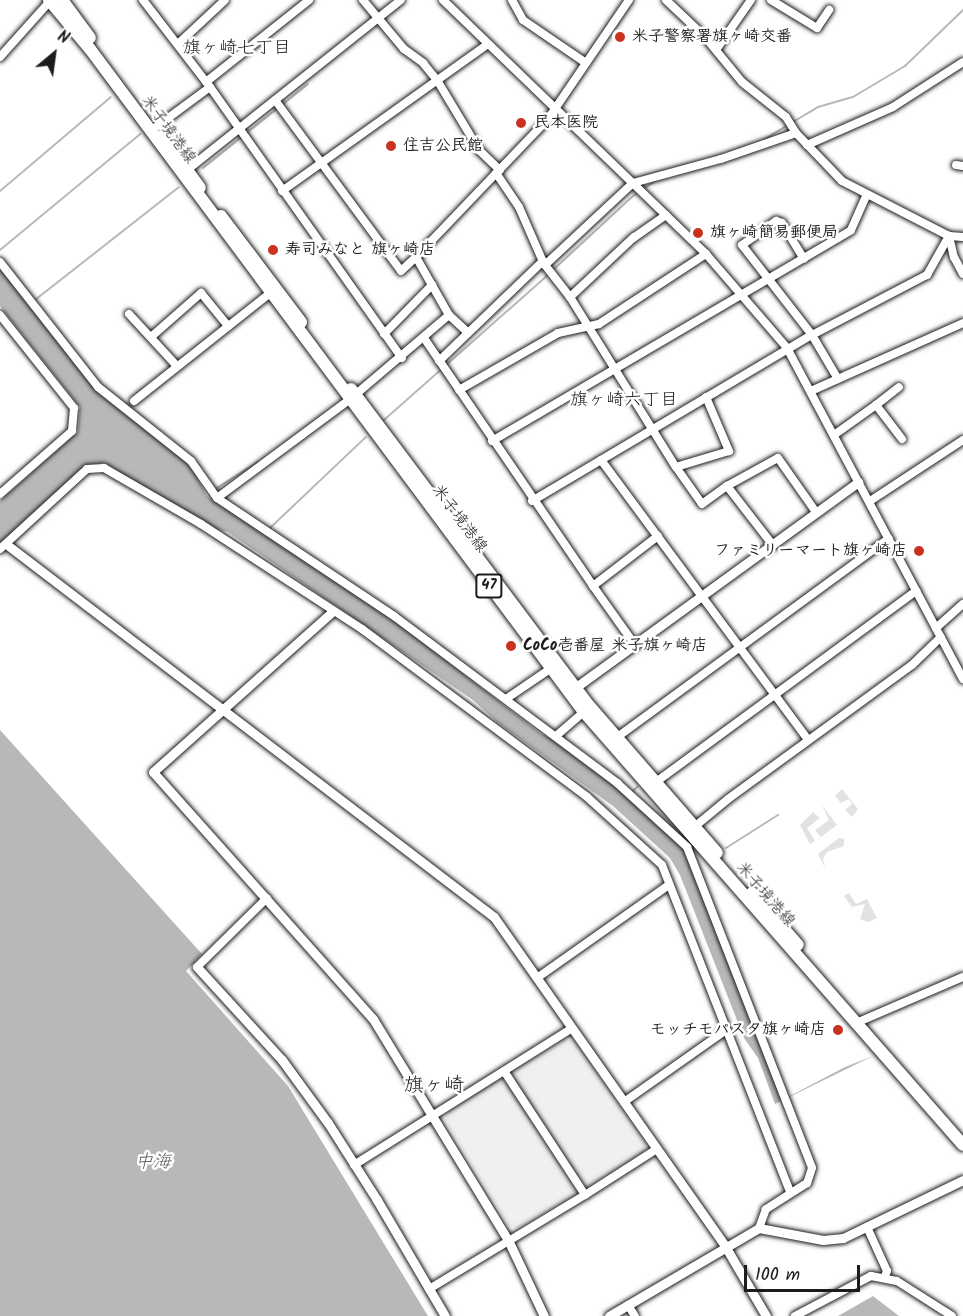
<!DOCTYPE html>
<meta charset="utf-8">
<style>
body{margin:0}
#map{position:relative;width:963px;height:1316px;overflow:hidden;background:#fff;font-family:Kalam,"Klee One",sans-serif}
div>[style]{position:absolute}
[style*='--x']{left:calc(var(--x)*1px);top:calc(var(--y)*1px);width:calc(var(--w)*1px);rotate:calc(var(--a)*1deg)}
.built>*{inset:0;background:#f0f0f0}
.green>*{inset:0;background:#e2e2e2}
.water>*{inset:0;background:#b8b8b8}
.stream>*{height:2px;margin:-1px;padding:0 1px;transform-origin:1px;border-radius:1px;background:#b8b8b8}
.roads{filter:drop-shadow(0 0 2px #1c1c1c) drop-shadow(0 0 2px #1c1c1c)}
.minor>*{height:8px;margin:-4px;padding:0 4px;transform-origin:4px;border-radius:4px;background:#fff}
.tertiary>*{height:9px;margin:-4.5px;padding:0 4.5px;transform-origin:4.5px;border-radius:4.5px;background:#fff}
.primary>*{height:12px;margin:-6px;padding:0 6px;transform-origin:6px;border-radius:6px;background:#fff}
.dots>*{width:16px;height:16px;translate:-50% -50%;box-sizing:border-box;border:3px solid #fff;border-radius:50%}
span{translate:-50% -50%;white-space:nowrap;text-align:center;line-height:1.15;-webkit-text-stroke:5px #fff;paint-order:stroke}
.shield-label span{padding:2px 4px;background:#fff;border:2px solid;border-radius:4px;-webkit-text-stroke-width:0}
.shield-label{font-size:15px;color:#1c1c1c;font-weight:700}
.poi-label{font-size:16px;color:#1c1c1c;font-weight:700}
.left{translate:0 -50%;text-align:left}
.right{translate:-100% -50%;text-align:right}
.street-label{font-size:16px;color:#1c1c1c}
.neighbourhood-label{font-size:18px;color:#1c1c1c}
.water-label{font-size:18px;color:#5a5a5a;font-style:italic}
.quarter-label{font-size:20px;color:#1c1c1c}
.north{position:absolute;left:24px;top:24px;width:60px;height:60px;-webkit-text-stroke:4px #fff;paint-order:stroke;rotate:29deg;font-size:16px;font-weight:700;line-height:24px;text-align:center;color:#1c1c1c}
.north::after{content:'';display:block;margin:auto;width:21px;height:27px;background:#1c1c1c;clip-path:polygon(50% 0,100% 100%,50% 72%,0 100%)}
.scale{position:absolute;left:744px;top:1265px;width:116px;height:27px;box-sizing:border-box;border:3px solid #1c1c1c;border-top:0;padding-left:8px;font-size:18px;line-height:21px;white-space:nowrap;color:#1c1c1c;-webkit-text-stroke:4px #fff;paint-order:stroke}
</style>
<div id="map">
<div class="built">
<div style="clip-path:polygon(565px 1039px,574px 1041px,646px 1144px,644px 1152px,588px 1186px,581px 1184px,512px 1078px,514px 1071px)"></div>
<div style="clip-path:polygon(500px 1079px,506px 1081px,575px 1188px,574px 1195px,518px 1228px,509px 1226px,445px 1120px,448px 1112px)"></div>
</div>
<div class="green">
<div style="clip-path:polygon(842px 789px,858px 809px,852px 817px,845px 810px,852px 804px,849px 799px,841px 803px,835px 796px)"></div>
<div style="clip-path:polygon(822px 805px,837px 825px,821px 837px,815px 830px,829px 820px)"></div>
<div style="clip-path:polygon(813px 812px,820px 818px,807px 828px,815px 841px,810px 844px,800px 825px)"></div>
<div style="clip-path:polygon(839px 838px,844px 839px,844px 846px,827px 852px,823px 859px,825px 868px,818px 854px)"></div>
<div style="clip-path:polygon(849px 893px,856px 904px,867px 899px,877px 918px,868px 922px,860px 919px,865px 904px,852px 907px,844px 896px)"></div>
</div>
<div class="water">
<div style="clip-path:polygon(0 269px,100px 394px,188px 461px,207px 496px,391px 618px,541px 734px,558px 741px,626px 795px,683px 847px,788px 1097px,845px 1067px,873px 1056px,775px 1104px,758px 1058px,744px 1038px,680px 875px,670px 858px,613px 806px,497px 722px,473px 700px,228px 532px,215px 529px,104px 463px,87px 465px,0 543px,0 501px,78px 432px,80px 407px,0 306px)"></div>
<div style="clip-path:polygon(0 730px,202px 954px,186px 971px,288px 1086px,428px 1316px,0 1316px)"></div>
<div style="clip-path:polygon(873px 1296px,899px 1316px,838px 1316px)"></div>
</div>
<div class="stream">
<div style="--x:282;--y:105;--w:33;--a:-39"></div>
<div style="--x:793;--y:122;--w:29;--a:-31"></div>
<div style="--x:818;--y:107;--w:36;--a:-16"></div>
<div style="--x:853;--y:97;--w:61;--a:-30.8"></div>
<div style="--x:905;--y:66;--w:81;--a:-44"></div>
<div style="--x:762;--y:141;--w:31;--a:-32"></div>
<div style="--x:203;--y:168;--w:96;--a:-38.7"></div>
<div style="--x:0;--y:191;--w:145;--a:-40.3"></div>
<div style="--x:0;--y:250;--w:182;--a:-39.6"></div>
<div style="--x:553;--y:270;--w:109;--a:-42.8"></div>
<div style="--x:633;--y:196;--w:29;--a:-34"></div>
<div style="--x:26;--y:307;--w:194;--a:-38.1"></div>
<div style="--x:384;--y:420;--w:220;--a:-41.5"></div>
<div style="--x:215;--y:489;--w:51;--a:-32.1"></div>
<div style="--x:270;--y:528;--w:132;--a:-43.5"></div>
<div style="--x:633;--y:791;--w:6;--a:-45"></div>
<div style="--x:726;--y:848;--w:62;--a:-32.4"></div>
</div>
<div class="roads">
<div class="minor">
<div style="--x:143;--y:0;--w:110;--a:52.4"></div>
<div style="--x:210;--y:87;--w:332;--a:54.7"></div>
<div style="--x:363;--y:0;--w:64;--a:50.1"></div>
<div style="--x:404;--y:49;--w:24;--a:36"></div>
<div style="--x:423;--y:63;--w:22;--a:51"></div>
<div style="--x:437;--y:80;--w:82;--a:59"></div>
<div style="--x:479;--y:150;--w:29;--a:44"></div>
<div style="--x:443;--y:0;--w:366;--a:44"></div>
<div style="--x:706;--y:254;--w:124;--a:49.2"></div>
<div style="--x:787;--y:348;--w:375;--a:62"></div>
<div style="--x:512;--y:0;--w:23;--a:61"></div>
<div style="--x:523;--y:20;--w:76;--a:34.3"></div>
<div style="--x:629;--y:0;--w:144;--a:124.2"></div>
<div style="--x:548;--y:119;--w:191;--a:133.7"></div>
<div style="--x:416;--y:257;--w:67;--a:60.4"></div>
<div style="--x:449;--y:315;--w:131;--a:139.6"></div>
<div style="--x:349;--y:400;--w:164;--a:143.4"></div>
<div style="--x:217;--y:498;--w:213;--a:33.7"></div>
<div style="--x:394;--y:616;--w:279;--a:36.8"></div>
<div style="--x:617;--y:783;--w:95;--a:42.4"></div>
<div style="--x:687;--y:847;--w:344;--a:68.7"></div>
<div style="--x:812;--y:1168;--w:16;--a:108"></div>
<div style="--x:807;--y:1183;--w:49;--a:147.6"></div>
<div style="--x:766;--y:1209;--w:20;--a:110"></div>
<div style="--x:666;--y:0;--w:54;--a:43.5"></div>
<div style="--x:705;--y:37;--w:58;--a:50.6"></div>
<div style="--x:742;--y:82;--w:56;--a:38.5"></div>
<div style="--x:786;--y:117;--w:19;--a:58"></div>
<div style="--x:796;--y:133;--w:66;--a:46.2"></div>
<div style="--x:842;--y:181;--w:120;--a:27.2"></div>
<div style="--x:949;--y:236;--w:14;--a:4"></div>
<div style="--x:771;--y:0;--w:54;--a:31.3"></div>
<div style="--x:817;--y:28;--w:22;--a:-56"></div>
<div style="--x:178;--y:44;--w:64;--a:-43.1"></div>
<div style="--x:716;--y:50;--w:61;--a:-55"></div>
<div style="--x:0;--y:57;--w:75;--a:-48.2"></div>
<div style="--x:206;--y:82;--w:132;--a:-38.5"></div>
<div style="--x:275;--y:100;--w:212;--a:53.6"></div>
<div style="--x:401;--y:271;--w:21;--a:-43"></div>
<div style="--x:156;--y:127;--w:67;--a:-36.5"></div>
<div style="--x:807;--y:145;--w:94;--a:-23.8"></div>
<div style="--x:893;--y:107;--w:83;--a:-32.7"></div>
<div style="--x:956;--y:165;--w:7;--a:8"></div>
<div style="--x:187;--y:170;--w:273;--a:-38.5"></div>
<div style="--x:496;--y:173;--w:41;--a:55.9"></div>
<div style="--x:519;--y:207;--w:62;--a:66.3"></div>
<div style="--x:282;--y:191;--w:253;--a:-35.5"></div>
<div style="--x:666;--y:215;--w:39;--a:145"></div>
<div style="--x:634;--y:237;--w:88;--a:136.8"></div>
<div style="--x:570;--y:297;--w:200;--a:58.1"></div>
<div style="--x:949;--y:236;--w:22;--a:77"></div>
<div style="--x:954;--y:257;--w:19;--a:62"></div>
<div style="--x:0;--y:262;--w:159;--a:51.9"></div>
<div style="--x:98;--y:387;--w:119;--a:38.5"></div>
<div style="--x:191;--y:461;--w:45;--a:54.9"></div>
<div style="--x:570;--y:297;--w:41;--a:-128"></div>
<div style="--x:545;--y:265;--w:120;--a:-43"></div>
<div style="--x:633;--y:183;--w:91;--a:-15.3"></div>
<div style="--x:721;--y:159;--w:79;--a:-19.1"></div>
<div style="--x:129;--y:314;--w:71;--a:47.3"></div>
<div style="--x:0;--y:315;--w:119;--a:51.5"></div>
<div style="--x:74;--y:408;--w:23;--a:95"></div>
<div style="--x:72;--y:431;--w:96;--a:138.8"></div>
<div style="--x:449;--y:315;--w:26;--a:43"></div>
<div style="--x:384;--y:334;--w:69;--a:-45.6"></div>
<div style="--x:151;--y:337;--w:67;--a:-41.3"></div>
<div style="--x:201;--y:293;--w:43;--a:50.7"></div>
<div style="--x:424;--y:338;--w:300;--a:55.7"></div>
<div style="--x:593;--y:586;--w:82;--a:-37.6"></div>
<div style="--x:439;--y:361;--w:143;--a:-43.9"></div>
<div style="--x:838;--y:379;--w:51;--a:-120.6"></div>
<div style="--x:812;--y:335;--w:130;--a:-27.6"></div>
<div style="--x:927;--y:275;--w:45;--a:-60.6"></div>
<div style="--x:459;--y:390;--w:114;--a:-29.9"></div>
<div style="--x:558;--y:333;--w:42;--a:-12.4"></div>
<div style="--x:599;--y:324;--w:128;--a:-33.2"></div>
<div style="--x:811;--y:391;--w:167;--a:-24.1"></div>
<div style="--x:706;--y:397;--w:59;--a:66.9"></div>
<div style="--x:729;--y:451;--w:55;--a:163.2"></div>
<div style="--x:676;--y:467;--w:45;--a:54.9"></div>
<div style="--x:702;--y:504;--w:31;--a:-36"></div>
<div style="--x:727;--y:486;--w:73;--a:52.2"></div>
<div style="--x:134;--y:401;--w:172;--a:-38.4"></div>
<div style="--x:876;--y:405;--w:29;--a:-38"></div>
<div style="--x:834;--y:435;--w:52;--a:-35.5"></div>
<div style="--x:876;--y:405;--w:43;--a:52.6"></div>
<div style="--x:492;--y:441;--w:416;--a:-30.4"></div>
<div style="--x:851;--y:230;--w:37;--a:-66"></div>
<div style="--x:601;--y:460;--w:348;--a:53.5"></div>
<div style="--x:727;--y:486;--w:58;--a:-28.8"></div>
<div style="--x:778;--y:458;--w:66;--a:54.9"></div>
<div style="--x:532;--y:501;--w:326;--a:-30.7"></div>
<div style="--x:812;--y:335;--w:114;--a:-127.9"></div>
<div style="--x:742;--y:245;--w:42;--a:-35.2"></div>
<div style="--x:776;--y:221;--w:6;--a:18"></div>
<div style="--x:782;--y:223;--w:42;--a:58.6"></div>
<div style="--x:870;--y:501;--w:111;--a:-33.3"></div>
<div style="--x:0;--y:549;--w:118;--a:-42.6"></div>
<div style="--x:87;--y:469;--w:17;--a:-3"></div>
<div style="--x:104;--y:468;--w:112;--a:30"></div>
<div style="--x:201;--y:524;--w:192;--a:33.1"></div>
<div style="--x:362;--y:629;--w:281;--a:36.7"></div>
<div style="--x:587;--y:797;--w:101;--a:42.2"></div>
<div style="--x:662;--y:865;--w:351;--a:68.6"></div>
<div style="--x:593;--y:586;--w:72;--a:54.6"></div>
<div style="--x:936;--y:628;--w:36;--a:-42"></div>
<div style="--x:506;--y:699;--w:53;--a:-34.3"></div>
<div style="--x:556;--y:736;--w:37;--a:-41"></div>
<div style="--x:616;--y:738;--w:338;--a:-36.2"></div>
<div style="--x:656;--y:782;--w:323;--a:-36.3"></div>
<div style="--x:693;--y:828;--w:45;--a:-39.6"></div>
<div style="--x:728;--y:799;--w:228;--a:-36.1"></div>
<div style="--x:912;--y:665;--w:40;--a:-44"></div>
<div style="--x:197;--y:967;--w:98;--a:-44.6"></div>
<div style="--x:537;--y:978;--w:161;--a:-35.2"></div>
<div style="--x:856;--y:1023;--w:116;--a:-23.3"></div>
<div style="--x:504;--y:1071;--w:148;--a:56.8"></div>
<div style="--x:585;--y:1195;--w:85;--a:-32.6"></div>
<div style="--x:624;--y:1102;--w:125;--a:-35.2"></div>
<div style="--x:354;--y:1165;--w:257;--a:-32.1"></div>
<div style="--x:867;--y:1227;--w:48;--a:65.6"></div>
<div style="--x:887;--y:1271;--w:5;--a:112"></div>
<div style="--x:429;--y:1289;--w:182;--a:-31.1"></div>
<div style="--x:628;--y:1305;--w:13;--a:58"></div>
<div style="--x:795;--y:1316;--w:86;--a:-27.8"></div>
<div style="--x:871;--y:1276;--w:26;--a:11"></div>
<div style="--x:897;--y:1281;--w:65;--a:32.5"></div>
</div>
<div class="tertiary">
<div style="--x:6;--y:544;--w:614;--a:37.39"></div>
<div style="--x:494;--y:917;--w:402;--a:54.9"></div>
<div style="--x:725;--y:1246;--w:81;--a:59.6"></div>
<div style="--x:333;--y:611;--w:241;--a:138.2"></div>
<div style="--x:153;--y:772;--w:331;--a:48.3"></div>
<div style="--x:373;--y:1019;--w:261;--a:58.6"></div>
<div style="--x:509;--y:1242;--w:82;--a:64.7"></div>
<div style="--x:572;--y:690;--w:354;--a:-36"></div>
<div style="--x:197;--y:967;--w:126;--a:47.6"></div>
<div style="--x:282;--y:1060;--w:78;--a:53.9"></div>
<div style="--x:328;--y:1123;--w:91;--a:57.5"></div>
<div style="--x:377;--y:1200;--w:134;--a:59.6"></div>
<div style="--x:609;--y:1316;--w:174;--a:-30.4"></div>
<div style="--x:759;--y:1228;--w:65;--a:10.6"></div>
<div style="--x:823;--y:1240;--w:20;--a:-6"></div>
<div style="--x:843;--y:1238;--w:133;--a:-25.8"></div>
</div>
<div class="primary">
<div style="--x:49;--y:0;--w:64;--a:50.1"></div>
<div style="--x:90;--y:49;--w:827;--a:53.31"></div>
<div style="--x:584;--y:712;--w:575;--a:48.8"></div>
<div style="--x:62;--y:0;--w:47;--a:53.6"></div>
<div style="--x:162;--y:136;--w:64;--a:53.8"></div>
<div style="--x:221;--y:216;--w:133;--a:53"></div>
<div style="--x:351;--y:389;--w:390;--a:53.1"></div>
<div style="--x:585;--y:701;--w:201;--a:49"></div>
<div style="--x:752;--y:893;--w:69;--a:48.5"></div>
</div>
</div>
<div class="dots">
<div style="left:620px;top:37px;background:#c8321e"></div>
<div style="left:521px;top:123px;background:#c8321e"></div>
<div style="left:391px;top:146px;background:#c8321e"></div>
<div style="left:698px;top:233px;background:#c8321e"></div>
<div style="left:273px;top:250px;background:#c8321e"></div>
<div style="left:919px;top:551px;background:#c8321e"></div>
<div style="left:511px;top:646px;background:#c8321e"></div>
<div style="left:838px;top:1030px;background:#c8321e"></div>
</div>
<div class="shield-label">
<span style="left:489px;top:586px">47</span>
</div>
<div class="poi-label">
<span class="left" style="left:632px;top:37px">米子警察署旗ヶ崎交番</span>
<span class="left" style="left:534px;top:123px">民本医院</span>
<span class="left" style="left:403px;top:146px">住吉公民館</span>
<span class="left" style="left:710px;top:233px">旗ヶ崎簡易郵便局</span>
<span class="left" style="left:285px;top:250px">寿司みなと 旗ヶ崎店</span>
<span class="right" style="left:907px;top:551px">ファミリーマート旗ヶ崎店</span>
<span class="left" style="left:523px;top:646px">CoCo壱番屋 米子旗ヶ崎店</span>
<span class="right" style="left:826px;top:1030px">モッチモパスタ旗ヶ崎店</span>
</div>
<div class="street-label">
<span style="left:168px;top:130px;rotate:54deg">米子境港線</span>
<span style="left:459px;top:519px;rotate:53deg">米子境港線</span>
<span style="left:765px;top:895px;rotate:49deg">米子境港線</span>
</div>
<div class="neighbourhood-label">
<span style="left:237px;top:49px">旗ヶ崎七丁目</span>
<span style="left:624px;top:401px">旗ヶ崎六丁目</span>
</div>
<div class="water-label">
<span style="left:153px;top:1163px">中海</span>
</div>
<div class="quarter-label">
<span style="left:434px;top:1086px">旗ヶ崎</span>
</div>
<div class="north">N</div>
<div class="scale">100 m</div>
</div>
